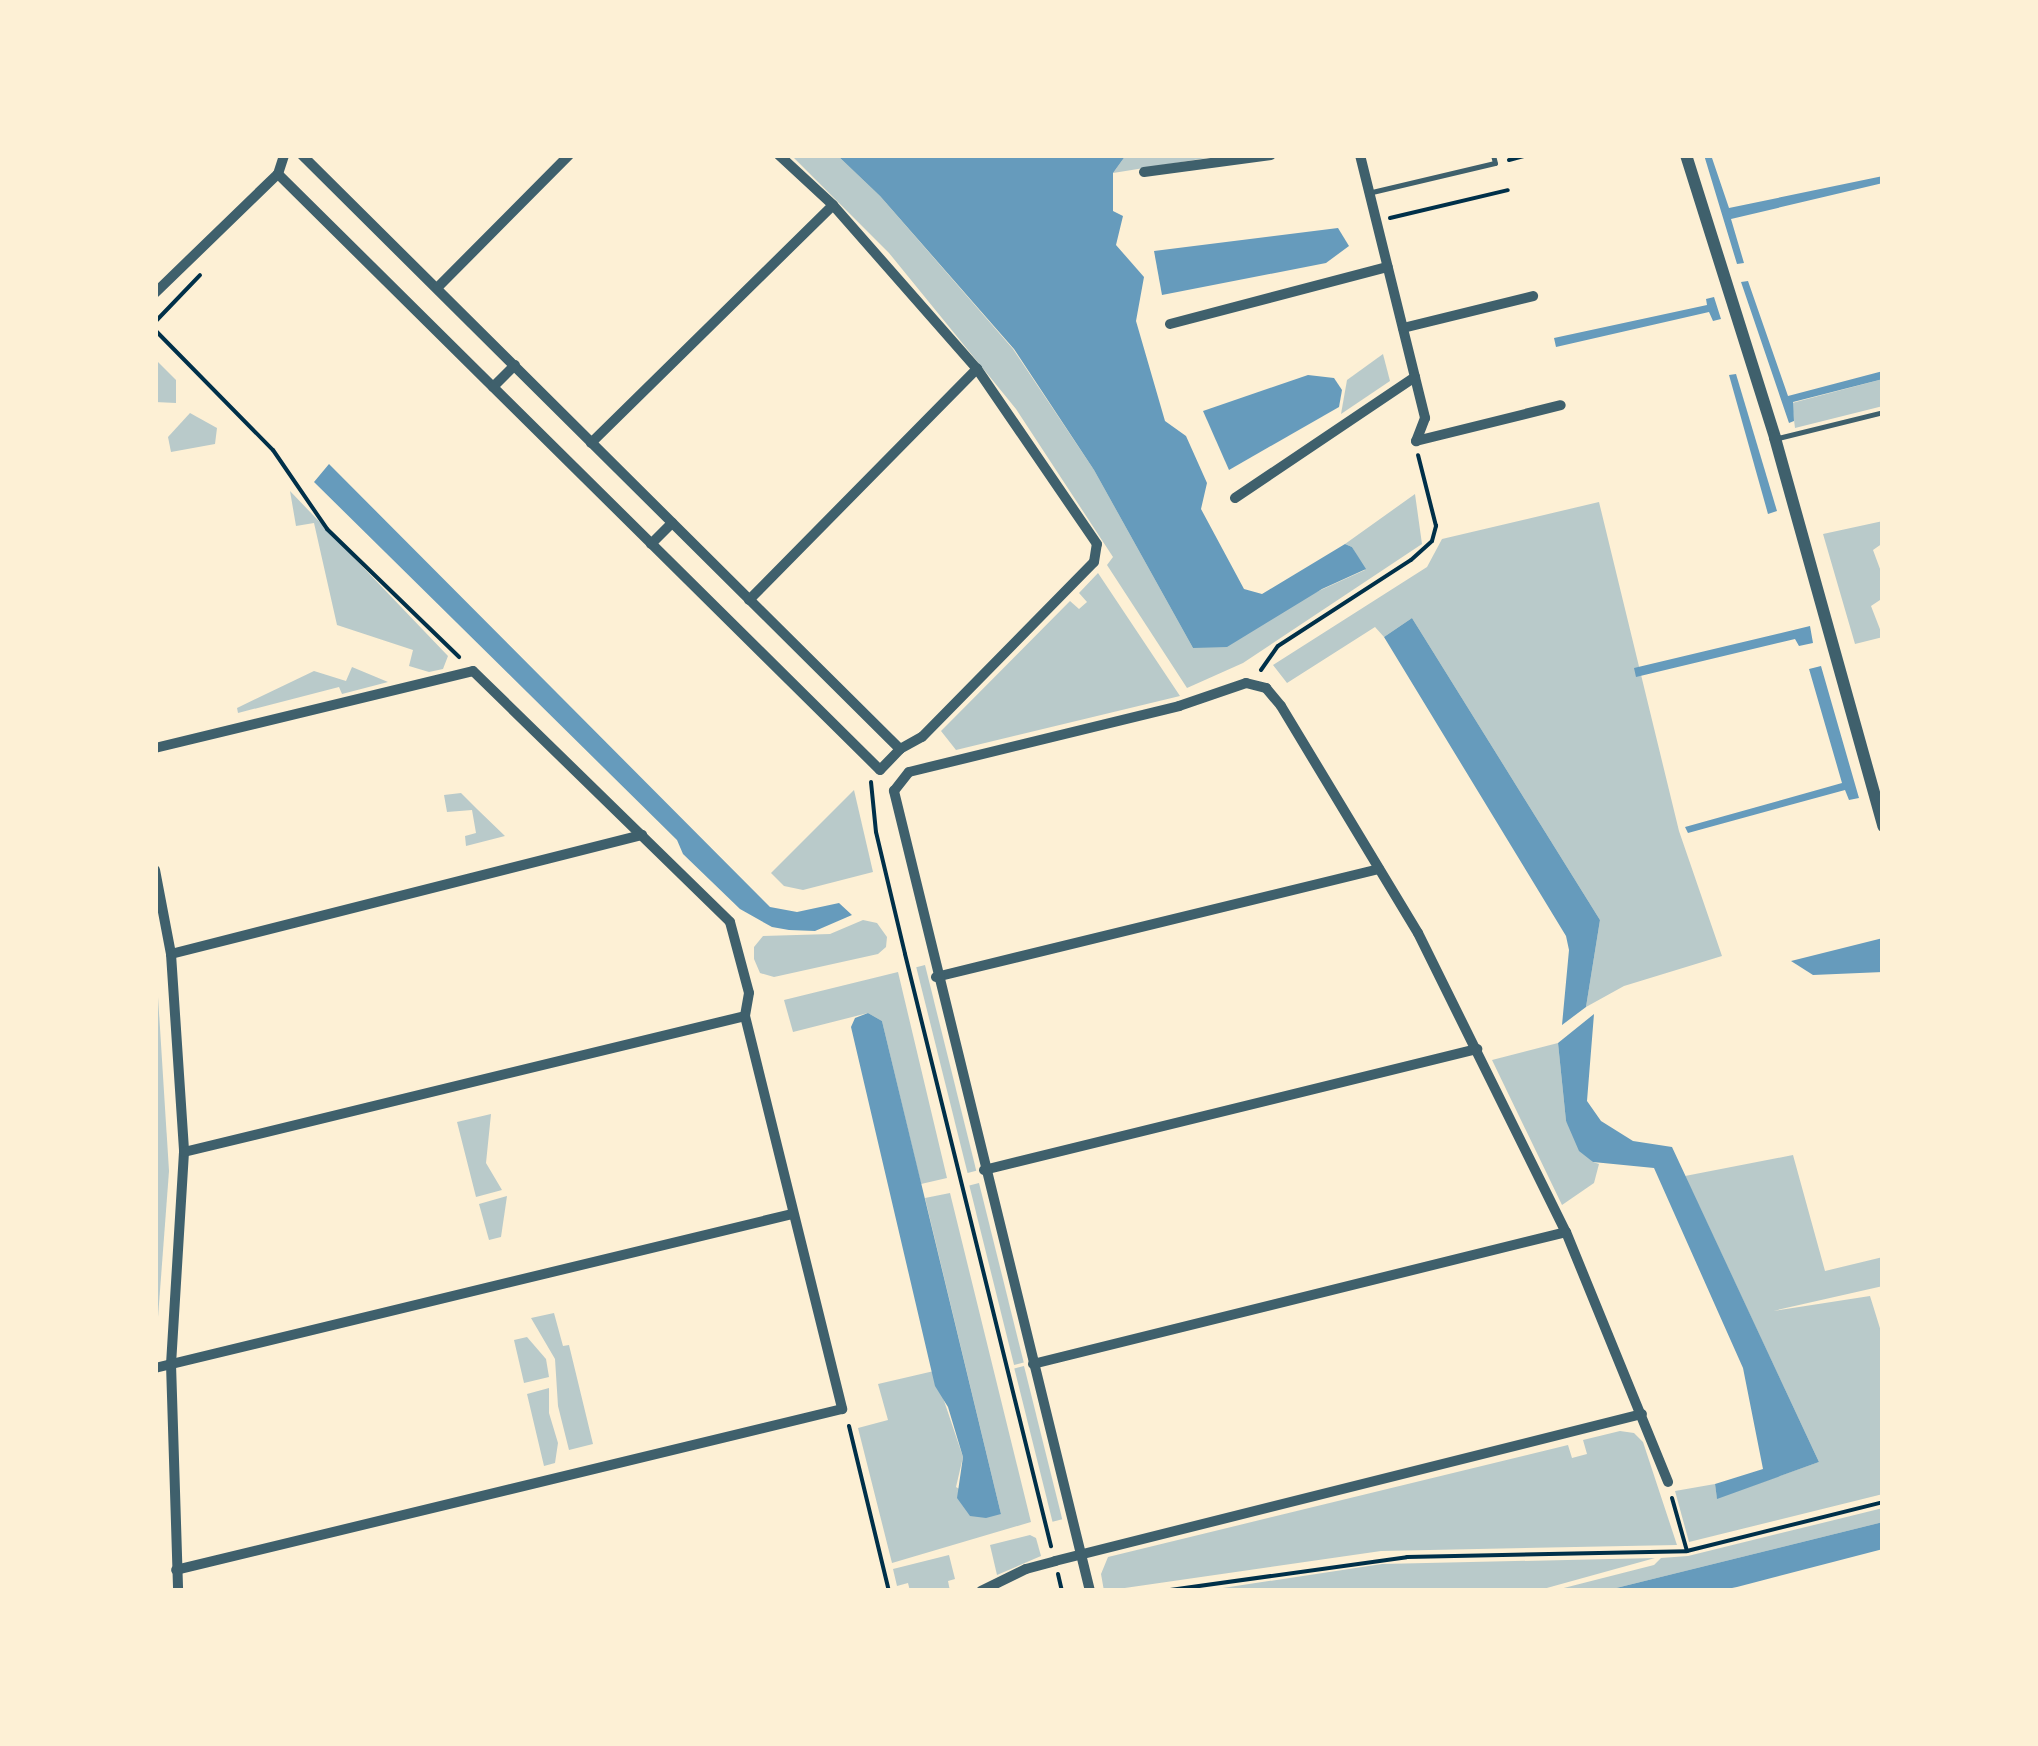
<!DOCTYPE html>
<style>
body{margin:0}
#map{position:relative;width:2038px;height:1746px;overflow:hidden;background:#fdf0d5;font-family:Manrope,sans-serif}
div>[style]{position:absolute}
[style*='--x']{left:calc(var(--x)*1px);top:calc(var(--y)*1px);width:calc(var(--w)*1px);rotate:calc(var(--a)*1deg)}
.green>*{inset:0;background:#b9caca;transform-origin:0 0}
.water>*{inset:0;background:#669bbc}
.path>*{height:4px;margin:-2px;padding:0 2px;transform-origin:2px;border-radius:2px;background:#003049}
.service>*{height:5px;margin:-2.5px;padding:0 2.5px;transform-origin:2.5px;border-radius:2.5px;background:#3f606c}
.minor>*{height:10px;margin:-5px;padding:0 5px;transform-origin:5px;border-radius:5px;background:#3f606c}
.tertiary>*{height:12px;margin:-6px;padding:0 6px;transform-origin:6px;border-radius:6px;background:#3f606c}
span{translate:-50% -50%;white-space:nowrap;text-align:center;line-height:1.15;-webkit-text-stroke:9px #fdf0d5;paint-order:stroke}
.frame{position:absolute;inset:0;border:158px solid #fdf0d5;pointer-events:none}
</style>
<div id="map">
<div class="green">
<div style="clip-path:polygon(791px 155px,837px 155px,880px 196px,1013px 349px,1094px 470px,1193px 648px,1365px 570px,1352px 547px,1345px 544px,1415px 494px,1422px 544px,1243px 663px,1187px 688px,1107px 565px,1113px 557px,1016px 409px,889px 253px)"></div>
<div style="clip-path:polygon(1126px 155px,1225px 155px,1113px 173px)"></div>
<div style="clip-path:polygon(1383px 354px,1390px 381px,1341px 414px,1347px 380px)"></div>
<div style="clip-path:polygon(155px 359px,176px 380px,176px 403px,155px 402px)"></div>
<div style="clip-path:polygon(1883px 379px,1883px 406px,1795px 428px,1792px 403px)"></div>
<div style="clip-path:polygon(190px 413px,217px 428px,215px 444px,171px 452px,168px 437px)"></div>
<div style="clip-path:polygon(290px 491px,448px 656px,443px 669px,429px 672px,409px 666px,413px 650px,337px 625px,314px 523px,296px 526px)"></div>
<div style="clip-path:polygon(1599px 502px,1679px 831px,1722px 956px,1624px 986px,1586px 1007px,1600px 920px,1412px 618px,1384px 637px,1375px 627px,1287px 683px,1273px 665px,1427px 567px,1442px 539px)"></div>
<div style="clip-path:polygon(1883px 521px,1883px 543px,1873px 550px,1883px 577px,1883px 598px,1871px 606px,1883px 637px,1855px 644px,1823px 534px)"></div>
<div style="clip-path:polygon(1098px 573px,1180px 696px,956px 750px,941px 731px,1070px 601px,1079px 609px,1087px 602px,1079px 593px)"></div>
<div style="clip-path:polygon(352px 667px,388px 682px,342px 694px,339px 687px,238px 713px,237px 708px,314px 671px,346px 681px)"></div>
<div style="clip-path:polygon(854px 790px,873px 872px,803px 890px,784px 886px,771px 873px)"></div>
<div style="clip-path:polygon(461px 793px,477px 809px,505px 836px,466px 846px,465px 836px,476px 833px,472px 810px,447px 812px,444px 795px)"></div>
<div style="clip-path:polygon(863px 920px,877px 923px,887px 937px,886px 947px,878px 954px,774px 977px,760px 973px,754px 959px,754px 947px,763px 936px,830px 934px)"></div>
<div style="clip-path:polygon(155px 949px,169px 1171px,155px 1357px)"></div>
<div style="left:925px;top:965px;width:212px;height:9px;rotate:76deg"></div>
<div style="clip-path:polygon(898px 972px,947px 1178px,921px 1184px,882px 1021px,868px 1013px,793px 1032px,784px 1000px)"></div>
<div style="clip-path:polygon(1558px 1043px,1566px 1121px,1593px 1162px,1599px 1164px,1594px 1183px,1562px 1205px,1492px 1060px)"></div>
<div style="clip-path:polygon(491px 1114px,486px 1163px,502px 1190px,476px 1197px,457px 1122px)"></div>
<div style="clip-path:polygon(1793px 1155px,1825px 1271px,1883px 1257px,1883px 1286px,1773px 1311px,1870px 1296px,1883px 1338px,1883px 1494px,1689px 1542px,1675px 1491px,1715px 1484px,1717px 1498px,1819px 1462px,1685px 1176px)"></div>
<div style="left:979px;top:1183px;width:185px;height:10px;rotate:76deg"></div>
<div style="clip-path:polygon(950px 1193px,1031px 1522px,892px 1563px,858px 1428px,888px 1420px,878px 1384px,934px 1371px,963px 1457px,956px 1487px,1001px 1514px,925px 1198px)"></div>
<div style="clip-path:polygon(507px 1196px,501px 1237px,489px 1240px,479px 1204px)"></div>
<div style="clip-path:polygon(554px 1313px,563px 1346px,569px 1345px,593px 1444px,569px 1450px,558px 1406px,555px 1359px,531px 1318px)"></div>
<div style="clip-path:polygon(527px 1337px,546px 1359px,549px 1377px,524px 1383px,514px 1340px)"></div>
<div style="left:1024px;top:1366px;width:158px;height:10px;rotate:76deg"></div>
<div style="clip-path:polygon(549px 1388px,549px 1413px,558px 1443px,555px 1463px,544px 1466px,527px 1394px)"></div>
<div style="clip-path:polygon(1620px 1431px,1634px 1433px,1643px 1442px,1677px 1545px,1381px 1551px,1104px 1591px,1101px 1574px,1108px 1557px,1568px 1445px,1572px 1458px,1587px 1454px,1583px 1440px)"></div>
<div style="clip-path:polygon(1883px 1508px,1883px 1522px,1604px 1591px,1552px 1591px,1654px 1565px,1661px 1558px,1688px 1556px)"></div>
<div style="clip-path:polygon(1030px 1535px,1036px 1538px,1041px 1556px,997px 1575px,990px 1545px)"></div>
<div style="clip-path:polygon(949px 1555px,955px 1579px,948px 1581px,950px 1591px,910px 1591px,908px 1583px,897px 1586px,893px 1569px)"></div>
<div style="clip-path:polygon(1655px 1558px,1536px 1591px,1203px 1591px,1382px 1564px)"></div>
</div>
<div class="water">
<div style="clip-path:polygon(837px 155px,1126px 155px,1113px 173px,1113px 211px,1123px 216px,1116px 245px,1144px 277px,1136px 321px,1165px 421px,1186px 436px,1207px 483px,1201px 509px,1244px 589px,1262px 594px,1345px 544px,1352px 547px,1366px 569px,1322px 589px,1227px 647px,1193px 648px,1094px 470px,1014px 349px,880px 196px)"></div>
<div style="clip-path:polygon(1704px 155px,1711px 155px,1729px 208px,1883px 176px,1883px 183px,1731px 219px,1744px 263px,1737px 264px)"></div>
<div style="clip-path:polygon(1338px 228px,1349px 246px,1326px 263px,1162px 295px,1154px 251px)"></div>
<div style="clip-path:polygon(1748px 281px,1788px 396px,1883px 371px,1883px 379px,1793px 402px,1794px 421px,1789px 423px,1741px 282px)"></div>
<div style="clip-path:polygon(1714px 297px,1721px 319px,1713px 321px,1709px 312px,1556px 347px,1554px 338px,1707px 305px,1706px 299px)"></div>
<div style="clip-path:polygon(1736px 374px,1777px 511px,1768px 514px,1729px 375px)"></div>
<div style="clip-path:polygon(1308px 375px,1334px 378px,1342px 390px,1339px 407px,1229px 470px,1203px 411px)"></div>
<div style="clip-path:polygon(329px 464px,770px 907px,797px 912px,839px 903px,852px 915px,815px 931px,789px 930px,772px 927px,740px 909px,683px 854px,677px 840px,314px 482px)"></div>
<div style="clip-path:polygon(1412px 618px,1600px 920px,1586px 1007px,1562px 1025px,1569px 950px,1566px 936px,1384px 637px)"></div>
<div style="clip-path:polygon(1810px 626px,1813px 643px,1799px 646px,1795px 639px,1636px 677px,1634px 668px)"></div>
<div style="clip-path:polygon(1821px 666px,1859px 798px,1849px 800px,1845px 790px,1688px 833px,1685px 827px,1842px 783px,1809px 669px)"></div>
<div style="clip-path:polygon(1883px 938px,1883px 972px,1813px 975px,1791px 961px)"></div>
<div style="clip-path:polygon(868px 1013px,882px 1021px,1001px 1514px,986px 1518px,970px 1516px,957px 1498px,963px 1457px,948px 1407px,935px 1386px,851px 1027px,855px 1018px)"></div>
<div style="clip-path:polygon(1594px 1014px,1587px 1101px,1601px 1121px,1633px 1141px,1672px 1147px,1819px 1462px,1717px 1499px,1715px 1484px,1763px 1469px,1743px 1368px,1654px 1168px,1593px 1162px,1579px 1151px,1566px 1121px,1558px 1043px)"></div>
<div style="clip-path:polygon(1883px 1522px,1883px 1549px,1737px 1587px,1717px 1591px,1604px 1591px)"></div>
</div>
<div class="path">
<div style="--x:1509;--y:160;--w:20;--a:-15"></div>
<div style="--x:1390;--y:218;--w:121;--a:-13.3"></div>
<div style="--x:155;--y:322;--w:65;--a:-46.2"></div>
<div style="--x:155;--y:330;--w:168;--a:45.5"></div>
<div style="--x:273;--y:450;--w:96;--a:55.6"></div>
<div style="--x:327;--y:529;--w:184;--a:44.1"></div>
<div style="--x:1261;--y:670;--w:29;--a:-55"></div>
<div style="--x:1278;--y:646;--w:158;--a:-32.9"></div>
<div style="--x:1411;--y:560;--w:28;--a:-42"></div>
<div style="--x:1432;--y:541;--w:16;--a:-75"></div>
<div style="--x:1436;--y:526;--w:73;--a:-104.2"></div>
<div style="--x:871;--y:782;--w:50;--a:84.3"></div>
<div style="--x:876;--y:832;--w:125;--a:76.6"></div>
<div style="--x:905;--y:954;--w:610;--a:76.15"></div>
<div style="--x:849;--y:1426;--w:170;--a:76.4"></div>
<div style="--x:1672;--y:1498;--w:55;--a:74.2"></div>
<div style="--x:1058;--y:1574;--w:17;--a:77"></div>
<div style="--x:1163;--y:1591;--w:246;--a:-7.9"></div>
<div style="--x:1407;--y:1557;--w:280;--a:-1.2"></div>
<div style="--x:1687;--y:1551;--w:202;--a:-14"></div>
</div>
<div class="service">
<div style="--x:1372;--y:192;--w:126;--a:-13.3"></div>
<div style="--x:1495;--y:163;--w:8;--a:-104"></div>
<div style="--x:1778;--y:438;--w:108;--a:-13.9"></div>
</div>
<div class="minor">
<div style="--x:302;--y:155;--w:843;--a:44.81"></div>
<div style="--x:1360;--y:155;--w:271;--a:76.1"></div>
<div style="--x:1425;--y:418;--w:25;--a:111"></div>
<div style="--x:1144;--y:172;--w:128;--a:-7.6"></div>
<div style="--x:278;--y:174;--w:847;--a:44.71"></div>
<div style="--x:880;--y:770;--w:29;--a:-46"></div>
<div style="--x:900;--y:749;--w:25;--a:-29"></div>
<div style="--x:922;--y:737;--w:245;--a:-45.5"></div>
<div style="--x:1094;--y:562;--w:18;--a:-81"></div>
<div style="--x:1097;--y:544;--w:212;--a:-124.4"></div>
<div style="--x:977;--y:369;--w:218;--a:-131.3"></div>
<div style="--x:833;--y:205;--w:74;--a:-137.2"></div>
<div style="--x:438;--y:287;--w:186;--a:-45.2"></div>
<div style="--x:155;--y:293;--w:171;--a:-44.1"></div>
<div style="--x:278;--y:174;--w:20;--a:-72"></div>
<div style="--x:1170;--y:324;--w:225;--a:-14.7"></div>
<div style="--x:1403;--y:328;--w:134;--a:-13.8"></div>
<div style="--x:493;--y:387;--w:31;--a:-45"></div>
<div style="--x:1416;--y:441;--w:149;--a:-13.9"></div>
<div style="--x:591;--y:443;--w:339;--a:-44.5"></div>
<div style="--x:1235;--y:498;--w:217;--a:-33.9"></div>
<div style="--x:651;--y:544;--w:30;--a:-45"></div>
<div style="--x:749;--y:600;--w:325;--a:-45.4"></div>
<div style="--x:155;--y:748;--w:327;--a:-13.6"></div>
<div style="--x:473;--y:671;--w:359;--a:44.3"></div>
<div style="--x:730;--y:922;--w:73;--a:75"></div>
<div style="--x:749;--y:993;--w:23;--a:100"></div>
<div style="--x:745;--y:1016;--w:405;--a:76.1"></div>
<div style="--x:842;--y:1409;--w:685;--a:166.41"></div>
<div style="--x:155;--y:870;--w:86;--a:79.2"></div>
<div style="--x:171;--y:954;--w:198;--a:86.2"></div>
<div style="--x:184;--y:1152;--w:212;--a:93.5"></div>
<div style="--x:171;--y:1364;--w:227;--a:88.2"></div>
<div style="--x:171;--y:954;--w:486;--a:-14.2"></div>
<div style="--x:936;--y:977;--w:456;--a:-13.7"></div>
<div style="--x:184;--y:1152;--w:577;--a:-13.63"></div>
<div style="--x:984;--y:1170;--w:508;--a:-13.79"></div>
<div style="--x:1033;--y:1364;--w:549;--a:-13.91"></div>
<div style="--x:155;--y:1368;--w:655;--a:-13.59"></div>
<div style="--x:981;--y:1591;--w:50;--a:-26.1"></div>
<div style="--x:1026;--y:1569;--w:30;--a:-15"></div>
<div style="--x:1055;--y:1561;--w:605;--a:-14.06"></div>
<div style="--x:1090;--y:1591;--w:824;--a:-103.77"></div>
<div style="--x:894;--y:791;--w:24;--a:-52"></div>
<div style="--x:909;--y:772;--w:278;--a:-13.7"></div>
<div style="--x:1179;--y:706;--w:71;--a:-18.9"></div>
<div style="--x:1246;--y:683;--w:21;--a:14"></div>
<div style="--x:1266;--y:688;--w:23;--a:50"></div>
<div style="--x:1281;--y:706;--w:265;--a:58.9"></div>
<div style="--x:1418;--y:933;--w:334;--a:63.7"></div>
<div style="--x:1566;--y:1232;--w:270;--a:67.8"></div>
</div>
<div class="tertiary">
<div style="--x:1686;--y:155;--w:297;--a:72.5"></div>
<div style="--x:1775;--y:438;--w:403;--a:74.4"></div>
</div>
<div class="frame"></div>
</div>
